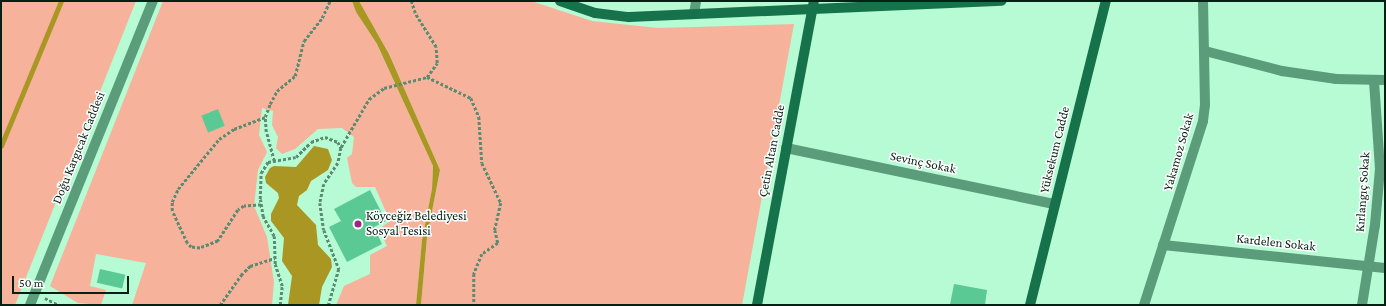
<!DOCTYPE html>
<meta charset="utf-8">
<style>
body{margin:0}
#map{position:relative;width:1386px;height:306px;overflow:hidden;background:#b6fbd4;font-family:"Crimson Pro",serif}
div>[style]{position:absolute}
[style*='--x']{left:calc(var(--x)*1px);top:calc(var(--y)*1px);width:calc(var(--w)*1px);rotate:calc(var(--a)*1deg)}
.green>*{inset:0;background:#f6b29a}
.water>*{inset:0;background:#aa9723}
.stream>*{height:4.5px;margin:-2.25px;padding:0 2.25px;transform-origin:2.25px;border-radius:2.25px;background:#aa9723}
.building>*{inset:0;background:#5ac993;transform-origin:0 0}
.path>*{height:2.5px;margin-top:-1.25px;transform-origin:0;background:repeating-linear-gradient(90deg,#5b8b71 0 3px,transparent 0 5px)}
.street>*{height:10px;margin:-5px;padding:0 5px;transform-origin:5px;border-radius:5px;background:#5b9c7a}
.secondary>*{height:10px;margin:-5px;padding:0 5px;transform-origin:5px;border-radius:5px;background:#16724b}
.dots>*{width:11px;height:11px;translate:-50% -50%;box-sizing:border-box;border:2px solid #fff;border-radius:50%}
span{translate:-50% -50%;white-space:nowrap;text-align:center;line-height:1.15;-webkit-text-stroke:3px #fff;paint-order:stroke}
.street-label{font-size:13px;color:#052113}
.poi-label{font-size:13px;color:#052113}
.left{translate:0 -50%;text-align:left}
.frame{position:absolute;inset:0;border:2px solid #052113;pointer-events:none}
.scale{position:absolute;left:12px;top:276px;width:117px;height:18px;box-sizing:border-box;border:2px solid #052113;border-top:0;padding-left:5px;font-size:12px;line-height:14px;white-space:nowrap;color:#052113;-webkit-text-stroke:3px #fff;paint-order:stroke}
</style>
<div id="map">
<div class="green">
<div style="clip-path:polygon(2px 1px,136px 1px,15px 305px,1px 305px)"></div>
<div style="clip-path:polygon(163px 1px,352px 1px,356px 12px,377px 44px,433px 166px,432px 189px,422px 240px,416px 305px,336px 305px,344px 286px,370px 274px,370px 255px,387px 246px,379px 229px,390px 221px,375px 187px,356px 187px,352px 183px,347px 158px,352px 154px,354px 137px,342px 128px,318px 129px,295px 149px,282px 154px,276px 148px,278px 137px,272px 125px,273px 111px,262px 108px,259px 135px,267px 152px,258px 170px,254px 206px,267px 237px,274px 282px,272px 305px,132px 305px,146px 263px,96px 254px,90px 286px,106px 290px,101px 305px,78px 303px,50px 286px)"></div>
<div style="clip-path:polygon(359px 1px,531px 1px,592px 21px,658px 28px,794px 24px,742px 305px,421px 305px,427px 237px,440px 170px,389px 54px)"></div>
</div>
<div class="water">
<div style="clip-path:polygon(352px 1px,359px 1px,389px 54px,440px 170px,427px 237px,421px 305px,416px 305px,422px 240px,432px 189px,433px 166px,377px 44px,356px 12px)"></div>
<div style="clip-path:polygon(314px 146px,328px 149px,332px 160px,328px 170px,311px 181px,307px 190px,299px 196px,297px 205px,316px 225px,318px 245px,331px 259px,332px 267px,322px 287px,319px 305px,288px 305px,292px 276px,282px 261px,284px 238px,271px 221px,271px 214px,279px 198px,278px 193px,266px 183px,265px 177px,270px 168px,274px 166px,296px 167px)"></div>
</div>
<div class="stream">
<div style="--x:1;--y:146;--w:157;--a:-67.5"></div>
</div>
<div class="building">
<div style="left:218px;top:109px;width:18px;height:18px;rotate:68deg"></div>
<div style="clip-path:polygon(370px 190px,386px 221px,374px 227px,382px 244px,347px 262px,329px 227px,341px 221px,334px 209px)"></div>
<div style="left:100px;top:269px;width:26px;height:14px;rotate:13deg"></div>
<div style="clip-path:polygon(954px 284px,987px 290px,985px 305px,950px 305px)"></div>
</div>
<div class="path">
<div style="--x:427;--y:77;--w:49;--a:25.5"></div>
<div style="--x:471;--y:98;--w:21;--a:67"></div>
<div style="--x:479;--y:117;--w:46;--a:86.3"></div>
<div style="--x:482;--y:163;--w:44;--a:64.6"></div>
<div style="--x:501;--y:203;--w:28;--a:103"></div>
<div style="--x:495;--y:230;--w:13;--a:77"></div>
<div style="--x:498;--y:243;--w:19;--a:145"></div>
<div style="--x:482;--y:254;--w:22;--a:112"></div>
<div style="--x:474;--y:274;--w:31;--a:90"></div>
<div style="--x:341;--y:147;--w:56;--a:-59.7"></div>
<div style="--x:369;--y:99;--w:19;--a:-36"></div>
<div style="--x:384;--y:88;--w:44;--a:-14.3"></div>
<div style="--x:427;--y:77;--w:17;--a:-54"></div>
<div style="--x:437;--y:63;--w:16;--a:-94"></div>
<div style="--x:436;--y:47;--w:40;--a:-122"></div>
<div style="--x:415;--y:13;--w:13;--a:-108"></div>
<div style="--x:274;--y:161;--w:30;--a:-105"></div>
<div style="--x:266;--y:132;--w:15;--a:-94"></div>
<div style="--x:265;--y:117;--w:14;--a:-69"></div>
<div style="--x:270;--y:104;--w:15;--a:-62"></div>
<div style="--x:277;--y:91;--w:23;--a:-40"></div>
<div style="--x:295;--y:76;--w:36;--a:-76"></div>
<div style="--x:304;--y:41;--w:29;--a:-52"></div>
<div style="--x:322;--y:18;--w:19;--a:-65"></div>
<div style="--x:261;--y:205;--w:17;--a:177"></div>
<div style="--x:244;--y:206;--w:7;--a:146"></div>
<div style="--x:238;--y:210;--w:37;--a:123"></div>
<div style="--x:218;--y:241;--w:19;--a:159"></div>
<div style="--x:200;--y:248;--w:9;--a:-174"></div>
<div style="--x:191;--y:247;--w:6;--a:-135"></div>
<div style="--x:187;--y:243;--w:35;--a:-115"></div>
<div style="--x:172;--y:211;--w:9;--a:-90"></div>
<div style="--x:172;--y:202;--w:14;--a:-65"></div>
<div style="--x:178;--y:189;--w:65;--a:-50.6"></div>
<div style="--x:219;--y:139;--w:18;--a:-34"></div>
<div style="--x:234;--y:129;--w:33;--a:-21"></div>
<div style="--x:45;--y:298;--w:16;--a:27"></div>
<div style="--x:220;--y:305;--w:37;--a:-55"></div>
<div style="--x:241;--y:275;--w:13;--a:-45"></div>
<div style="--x:250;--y:266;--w:26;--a:-18"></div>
<div style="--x:280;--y:305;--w:19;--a:-84"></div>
<div style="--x:282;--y:286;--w:23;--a:-108"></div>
<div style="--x:275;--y:264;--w:28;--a:-92"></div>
<div style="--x:274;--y:236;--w:22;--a:-120"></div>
<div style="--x:263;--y:217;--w:18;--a:-99"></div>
<div style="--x:260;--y:199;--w:26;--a:-88"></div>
<div style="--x:261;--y:173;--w:13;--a:-58"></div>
<div style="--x:268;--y:162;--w:28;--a:-10"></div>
<div style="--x:296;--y:157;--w:21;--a:-45"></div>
<div style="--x:311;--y:142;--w:15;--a:-20"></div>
<div style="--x:325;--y:137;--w:14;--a:21"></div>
<div style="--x:338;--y:142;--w:7;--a:63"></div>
<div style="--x:341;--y:148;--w:15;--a:101"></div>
<div style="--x:338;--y:163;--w:25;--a:124"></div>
<div style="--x:324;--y:184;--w:19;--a:102"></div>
<div style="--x:320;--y:203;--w:27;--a:82"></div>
<div style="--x:324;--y:230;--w:42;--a:69"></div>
<div style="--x:339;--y:269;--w:37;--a:106"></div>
</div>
<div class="street">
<div style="--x:694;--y:14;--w:13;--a:-81"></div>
<div style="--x:1205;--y:51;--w:80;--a:14.6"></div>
<div style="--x:1282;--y:71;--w:55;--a:8.4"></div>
<div style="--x:1336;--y:79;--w:49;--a:1.2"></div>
<div style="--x:786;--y:148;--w:275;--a:11.8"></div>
<div style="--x:1163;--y:245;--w:223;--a:5.9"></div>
<div style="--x:30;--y:305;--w:328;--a:-68"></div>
<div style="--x:1144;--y:305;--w:193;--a:-72.2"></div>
<div style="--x:1203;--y:121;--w:16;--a:-83"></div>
<div style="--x:1205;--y:105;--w:104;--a:-91.1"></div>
<div style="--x:1362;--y:305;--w:81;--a:-80.8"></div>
<div style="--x:1375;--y:225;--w:56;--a:-84.9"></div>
<div style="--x:1380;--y:169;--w:89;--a:-93.9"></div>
</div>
<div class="secondary">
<div style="--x:560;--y:1;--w:37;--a:19"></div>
<div style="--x:595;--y:13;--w:34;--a:7"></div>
<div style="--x:629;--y:17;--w:373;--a:-2.5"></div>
<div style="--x:757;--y:305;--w:309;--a:-79.4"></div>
<div style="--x:1030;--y:305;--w:313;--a:-76"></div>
</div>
<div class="dots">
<div style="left:358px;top:224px;background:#9c257f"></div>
</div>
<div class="street-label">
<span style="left:79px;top:148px;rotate:-68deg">Doğu Kargıcak Caddesi</span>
<span style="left:1055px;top:150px;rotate:-76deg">Yüksekum Cadde</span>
<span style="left:772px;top:151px;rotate:-79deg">Çetin Altan Cadde</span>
<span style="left:1179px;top:152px;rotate:-74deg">Yakamoz Sokak</span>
<span style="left:923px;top:163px;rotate:12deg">Sevinç Sokak</span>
<span style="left:1363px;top:192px;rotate:-86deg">Kırlangıç Sokak</span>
<span style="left:1276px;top:243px;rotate:6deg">Kardelen Sokak</span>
</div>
<div class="poi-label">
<span class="left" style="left:366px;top:224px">Köyceğiz Belediyesi<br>Sosyal Tesisi</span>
</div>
<div class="frame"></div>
<div class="scale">50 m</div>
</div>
